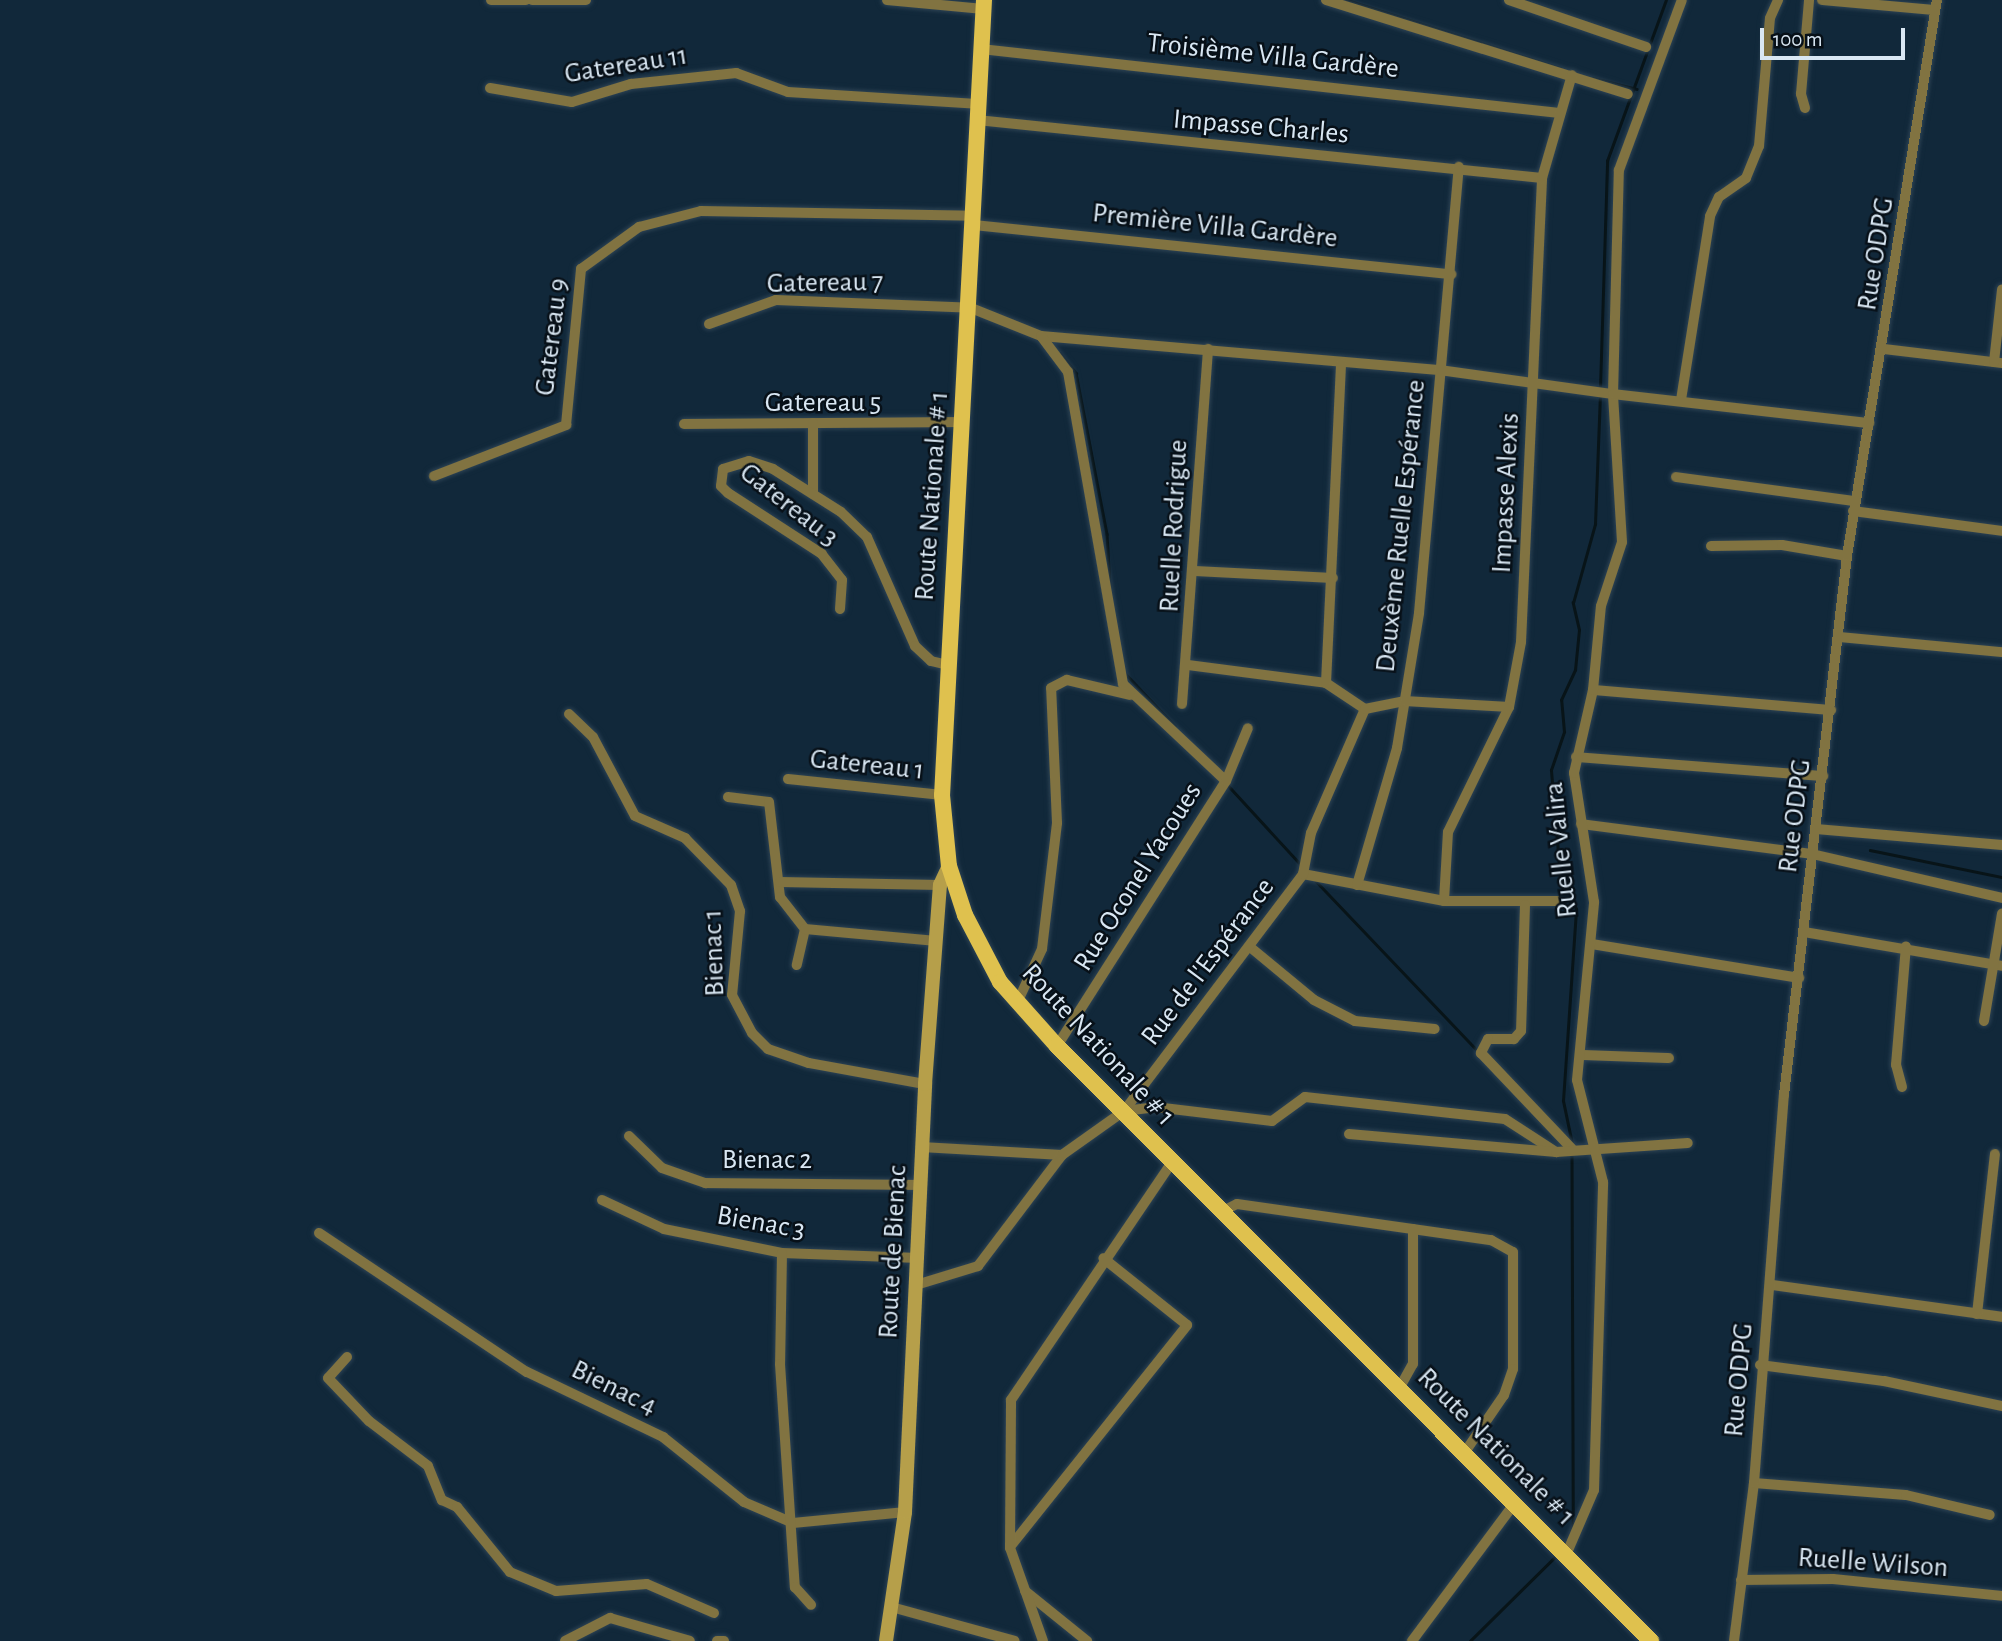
<!DOCTYPE html>
<meta charset="utf-8">
<style>
body{margin:0}
#map{position:relative;width:2002px;height:1641px;overflow:hidden;background:#11283a;font-family:"Alegreya Sans",sans-serif}
div>[style]{position:absolute}
[style*='--x']{left:calc(var(--x)*1px);top:calc(var(--y)*1px);width:calc(var(--w)*1px);rotate:calc(var(--a)*1deg)}
.stream>*{height:2.5px;margin:-1.25px;padding:0 1.25px;transform-origin:1.25px;border-radius:1.25px;background:#081418}
.roads{filter:drop-shadow(0 0 2px #2d4354) drop-shadow(0 0 2px #2d4354)}
.street>*{height:10px;margin:-5px;padding:0 5px;transform-origin:5px;border-radius:5px;background:#817341}
.secondary>*{height:14px;margin:-7px;padding:0 7px;transform-origin:7px;border-radius:7px;background:#b69f4a}
.primary>*{height:16px;margin:-8px;padding:0 8px;transform-origin:8px;border-radius:8px;background:#dfc14e}
span{translate:-50% -50%;white-space:nowrap;text-align:center;line-height:1.15;-webkit-text-stroke:5px #071018;paint-order:stroke}
.street-label{font-size:28px;color:#d9e7f3}
.scale{position:absolute;left:1760px;top:28px;width:145px;height:32px;box-sizing:border-box;border:4px solid #d9e7f3;border-top:0;padding-left:9px;font-size:21px;line-height:24px;white-space:nowrap;color:#d9e7f3;-webkit-text-stroke:5px #071018;paint-order:stroke}
</style>
<div id="map">
<div class="stream">
<div style="--x:1347;--y:0;--w:224;--a:17.7"></div>
<div style="--x:1593;--y:78;--w:45;--a:14"></div>
<div style="--x:1060;--y:353;--w:26;--a:51"></div>
<div style="--x:1076;--y:373;--w:164;--a:79.1"></div>
<div style="--x:1107;--y:534;--w:52;--a:86.7"></div>
<div style="--x:1600;--y:388;--w:227;--a:-88.2"></div>
<div style="--x:1607;--y:161;--w:171;--a:-69.9"></div>
<div style="--x:1124;--y:672;--w:74;--a:46.6"></div>
<div style="--x:1226;--y:783;--w:113;--a:47.5"></div>
<div style="--x:1870;--y:850;--w:135;--a:11.6"></div>
<div style="--x:1316;--y:881;--w:235;--a:46.4"></div>
<div style="--x:1572;--y:1144;--w:44;--a:-101.8"></div>
<div style="--x:1563;--y:1101;--w:192;--a:-86.1"></div>
<div style="--x:1576;--y:909;--w:48;--a:-110.7"></div>
<div style="--x:1559;--y:864;--w:94;--a:-94.9"></div>
<div style="--x:1551;--y:770;--w:40;--a:-71.1"></div>
<div style="--x:1564;--y:732;--w:32;--a:-95"></div>
<div style="--x:1561;--y:700;--w:33;--a:-65"></div>
<div style="--x:1575;--y:670;--w:40;--a:-84.3"></div>
<div style="--x:1579;--y:630;--w:28;--a:-103"></div>
<div style="--x:1573;--y:603;--w:82;--a:-74.4"></div>
<div style="--x:1595;--y:524;--w:129;--a:-87.8"></div>
<div style="--x:1572;--y:1154;--w:374;--a:89.8"></div>
<div style="--x:1470;--y:1641;--w:124;--a:-44.7"></div>
</div>
<div class="roads">
<div class="street">
<div style="--x:491;--y:0;--w:35;--a:0"></div>
<div style="--x:532;--y:0;--w:54;--a:0"></div>
<div style="--x:887;--y:0;--w:97;--a:5.3"></div>
<div style="--x:1326;--y:0;--w:316;--a:17.3"></div>
<div style="--x:1509;--y:0;--w:145;--a:18.9"></div>
<div style="--x:1822;--y:0;--w:113;--a:5.1"></div>
<div style="--x:981;--y:49;--w:582;--a:6.32"></div>
<div style="--x:490;--y:88;--w:83;--a:9.7"></div>
<div style="--x:572;--y:102;--w:62;--a:-17"></div>
<div style="--x:631;--y:84;--w:106;--a:-6"></div>
<div style="--x:736;--y:73;--w:55;--a:20.1"></div>
<div style="--x:788;--y:92;--w:189;--a:3.6"></div>
<div style="--x:1805;--y:108;--w:15;--a:-106"></div>
<div style="--x:1801;--y:94;--w:94;--a:-85.1"></div>
<div style="--x:977;--y:120;--w:568;--a:5.86"></div>
<div style="--x:974;--y:225;--w:480;--a:5.9"></div>
<div style="--x:709;--y:324;--w:71;--a:-19.7"></div>
<div style="--x:776;--y:300;--w:195;--a:2.3"></div>
<div style="--x:971;--y:308;--w:75;--a:21.8"></div>
<div style="--x:1041;--y:336;--w:399;--a:4.9"></div>
<div style="--x:1439;--y:370;--w:176;--a:7.9"></div>
<div style="--x:1613;--y:394;--w:224;--a:-88.5"></div>
<div style="--x:1619;--y:170;--w:181;--a:-69.7"></div>
<div style="--x:1041;--y:336;--w:45;--a:53.1"></div>
<div style="--x:1068;--y:372;--w:317;--a:80"></div>
<div style="--x:1123;--y:684;--w:141;--a:43.3"></div>
<div style="--x:1884;--y:349;--w:119;--a:6.8"></div>
<div style="--x:1994;--y:362;--w:73;--a:-83.7"></div>
<div style="--x:1681;--y:400;--w:186;--a:-81"></div>
<div style="--x:1710;--y:216;--w:21;--a:-65"></div>
<div style="--x:1719;--y:197;--w:33;--a:-35"></div>
<div style="--x:1746;--y:178;--w:35;--a:-68"></div>
<div style="--x:1759;--y:146;--w:128;--a:-85.1"></div>
<div style="--x:1770;--y:18;--w:20;--a:-66"></div>
<div style="--x:684;--y:424;--w:279;--a:-0.4"></div>
<div style="--x:434;--y:476;--w:142;--a:-21.1"></div>
<div style="--x:566;--y:425;--w:157;--a:-84.5"></div>
<div style="--x:581;--y:269;--w:72;--a:-35.9"></div>
<div style="--x:639;--y:227;--w:64;--a:-14.5"></div>
<div style="--x:701;--y:211;--w:273;--a:1"></div>
<div style="--x:1676;--y:477;--w:180;--a:7.7"></div>
<div style="--x:813;--y:494;--w:71;--a:-90"></div>
<div style="--x:1853;--y:511;--w:150;--a:7.6"></div>
<div style="--x:1711;--y:546;--w:71;--a:-0.8"></div>
<div style="--x:1782;--y:545;--w:66;--a:9.6"></div>
<div style="--x:1195;--y:571;--w:138;--a:2.9"></div>
<div style="--x:840;--y:609;--w:29;--a:-86"></div>
<div style="--x:842;--y:580;--w:33;--a:-128"></div>
<div style="--x:822;--y:554;--w:112;--a:-147"></div>
<div style="--x:728;--y:493;--w:10;--a:-135"></div>
<div style="--x:721;--y:486;--w:17;--a:-83"></div>
<div style="--x:723;--y:469;--w:27;--a:-17"></div>
<div style="--x:749;--y:461;--w:25;--a:18"></div>
<div style="--x:773;--y:469;--w:80;--a:32.3"></div>
<div style="--x:841;--y:512;--w:36;--a:44"></div>
<div style="--x:867;--y:537;--w:119;--a:66.2"></div>
<div style="--x:915;--y:646;--w:22;--a:43"></div>
<div style="--x:931;--y:661;--w:18;--a:13"></div>
<div style="--x:1839;--y:637;--w:164;--a:5.3"></div>
<div style="--x:1188;--y:665;--w:139;--a:7.4"></div>
<div style="--x:1326;--y:683;--w:47;--a:33.7"></div>
<div style="--x:1326;--y:683;--w:320;--a:-87.3"></div>
<div style="--x:1593;--y:690;--w:239;--a:4.8"></div>
<div style="--x:1182;--y:704;--w:356;--a:-85.8"></div>
<div style="--x:569;--y:714;--w:33;--a:44"></div>
<div style="--x:593;--y:737;--w:89;--a:62"></div>
<div style="--x:635;--y:816;--w:55;--a:23.7"></div>
<div style="--x:685;--y:838;--w:66;--a:45.6"></div>
<div style="--x:731;--y:885;--w:28;--a:71"></div>
<div style="--x:740;--y:911;--w:84;--a:95.4"></div>
<div style="--x:732;--y:995;--w:43;--a:62.2"></div>
<div style="--x:752;--y:1033;--w:23;--a:45"></div>
<div style="--x:768;--y:1049;--w:43;--a:18.9"></div>
<div style="--x:809;--y:1063;--w:118;--a:10.3"></div>
<div style="--x:1576;--y:757;--w:248;--a:4.4"></div>
<div style="--x:788;--y:779;--w:155;--a:5.9"></div>
<div style="--x:728;--y:797;--w:41;--a:7"></div>
<div style="--x:769;--y:802;--w:96;--a:83.4"></div>
<div style="--x:780;--y:897;--w:41;--a:52"></div>
<div style="--x:805;--y:929;--w:37;--a:103"></div>
<div style="--x:1581;--y:824;--w:233;--a:7.4"></div>
<div style="--x:1812;--y:854;--w:195;--a:13"></div>
<div style="--x:1816;--y:829;--w:187;--a:4.9"></div>
<div style="--x:1303;--y:874;--w:144;--a:10.8"></div>
<div style="--x:1444;--y:901;--w:113;--a:0"></div>
<div style="--x:780;--y:882;--w:160;--a:1.1"></div>
<div style="--x:1357;--y:885;--w:143;--a:-73.7"></div>
<div style="--x:1397;--y:748;--w:137;--a:-80.7"></div>
<div style="--x:1419;--y:613;--w:448;--a:-84.9"></div>
<div style="--x:1444;--y:901;--w:69;--a:-86.7"></div>
<div style="--x:1448;--y:832;--w:139;--a:-64"></div>
<div style="--x:1509;--y:707;--w:66;--a:-79.5"></div>
<div style="--x:1521;--y:642;--w:464;--a:-87.4"></div>
<div style="--x:1542;--y:178;--w:107;--a:-73.8"></div>
<div style="--x:1525;--y:905;--w:126;--a:91.8"></div>
<div style="--x:1521;--y:1031;--w:11;--a:131"></div>
<div style="--x:1514;--y:1039;--w:26;--a:180"></div>
<div style="--x:1488;--y:1039;--w:16;--a:117"></div>
<div style="--x:1481;--y:1053;--w:132;--a:46.5"></div>
<div style="--x:805;--y:929;--w:132;--a:5.2"></div>
<div style="--x:1804;--y:932;--w:201;--a:9.7"></div>
<div style="--x:1592;--y:944;--w:210;--a:9.3"></div>
<div style="--x:1250;--y:947;--w:83;--a:39.6"></div>
<div style="--x:1314;--y:1000;--w:46;--a:27.1"></div>
<div style="--x:1355;--y:1021;--w:80;--a:5.7"></div>
<div style="--x:1017;--y:1003;--w:60;--a:-65.2"></div>
<div style="--x:1042;--y:949;--w:127;--a:-83.2"></div>
<div style="--x:1057;--y:823;--w:135;--a:-92.5"></div>
<div style="--x:1051;--y:688;--w:18;--a:-27"></div>
<div style="--x:1067;--y:680;--w:65;--a:13.4"></div>
<div style="--x:1984;--y:1021;--w:109;--a:-80.5"></div>
<div style="--x:1057;--y:1046;--w:314;--a:-57.5"></div>
<div style="--x:1226;--y:781;--w:57;--a:-67.5"></div>
<div style="--x:1581;--y:1055;--w:88;--a:2"></div>
<div style="--x:1902;--y:1087;--w:23;--a:-105"></div>
<div style="--x:1896;--y:1065;--w:119;--a:-85.2"></div>
<div style="--x:1124;--y:1111;--w:31;--a:-7"></div>
<div style="--x:1155;--y:1107;--w:118;--a:6.8"></div>
<div style="--x:1272;--y:1121;--w:41;--a:-36"></div>
<div style="--x:1305;--y:1097;--w:201;--a:6.3"></div>
<div style="--x:1505;--y:1119;--w:61;--a:32.9"></div>
<div style="--x:1349;--y:1134;--w:208;--a:5"></div>
<div style="--x:1556;--y:1152;--w:132;--a:-3.9"></div>
<div style="--x:629;--y:1136;--w:46;--a:44.1"></div>
<div style="--x:662;--y:1168;--w:46;--a:19.2"></div>
<div style="--x:705;--y:1183;--w:215;--a:0.5"></div>
<div style="--x:922;--y:1147;--w:140;--a:3.3"></div>
<div style="--x:602;--y:1200;--w:68;--a:25.1"></div>
<div style="--x:664;--y:1229;--w:120;--a:11.5"></div>
<div style="--x:782;--y:1253;--w:137;--a:2.1"></div>
<div style="--x:1225;--y:1210;--w:13;--a:-27"></div>
<div style="--x:1237;--y:1204;--w:257;--a:8.1"></div>
<div style="--x:1491;--y:1240;--w:25;--a:29"></div>
<div style="--x:1513;--y:1252;--w:117;--a:90"></div>
<div style="--x:1513;--y:1369;--w:28;--a:109"></div>
<div style="--x:1504;--y:1395;--w:69;--a:124.4"></div>
<div style="--x:319;--y:1233;--w:250;--a:33.8"></div>
<div style="--x:527;--y:1372;--w:151;--a:25.5"></div>
<div style="--x:663;--y:1437;--w:104;--a:38.7"></div>
<div style="--x:744;--y:1502;--w:53;--a:23.2"></div>
<div style="--x:793;--y:1523;--w:113;--a:-5.6"></div>
<div style="--x:782;--y:1253;--w:111;--a:91"></div>
<div style="--x:780;--y:1364;--w:224;--a:86.2"></div>
<div style="--x:795;--y:1587;--w:24;--a:48"></div>
<div style="--x:916;--y:1285;--w:65;--a:-17"></div>
<div style="--x:978;--y:1266;--w:139;--a:-52.9"></div>
<div style="--x:1062;--y:1155;--w:76;--a:-35.4"></div>
<div style="--x:1124;--y:1111;--w:297;--a:-52.9"></div>
<div style="--x:1303;--y:874;--w:42;--a:-79"></div>
<div style="--x:1311;--y:833;--w:135;--a:-66.5"></div>
<div style="--x:1365;--y:709;--w:41;--a:-11.3"></div>
<div style="--x:1405;--y:701;--w:104;--a:3.3"></div>
<div style="--x:1772;--y:1285;--w:232;--a:7.9"></div>
<div style="--x:1977;--y:1314;--w:161;--a:-83.6"></div>
<div style="--x:347;--y:1357;--w:28;--a:132"></div>
<div style="--x:328;--y:1378;--w:59;--a:46.4"></div>
<div style="--x:369;--y:1421;--w:74;--a:37.3"></div>
<div style="--x:428;--y:1466;--w:37;--a:68"></div>
<div style="--x:442;--y:1500;--w:17;--a:25"></div>
<div style="--x:457;--y:1507;--w:84;--a:50.8"></div>
<div style="--x:510;--y:1572;--w:50;--a:22.4"></div>
<div style="--x:556;--y:1591;--w:91;--a:-4.4"></div>
<div style="--x:647;--y:1584;--w:73;--a:23.4"></div>
<div style="--x:1760;--y:1365;--w:125;--a:7.4"></div>
<div style="--x:1884;--y:1381;--w:121;--a:12"></div>
<div style="--x:1400;--y:1387;--w:26;--a:-61"></div>
<div style="--x:1413;--y:1364;--w:135;--a:-90"></div>
<div style="--x:1754;--y:1483;--w:152;--a:4.5"></div>
<div style="--x:1906;--y:1495;--w:86;--a:13.4"></div>
<div style="--x:1010;--y:1547;--w:284;--a:-51.4"></div>
<div style="--x:1187;--y:1325;--w:107;--a:-141.4"></div>
<div style="--x:1566;--y:1555;--w:71;--a:-66.7"></div>
<div style="--x:1594;--y:1490;--w:308;--a:-88.3"></div>
<div style="--x:1603;--y:1182;--w:105;--a:-104.3"></div>
<div style="--x:1577;--y:1080;--w:179;--a:-84.5"></div>
<div style="--x:1594;--y:902;--w:131;--a:-98.8"></div>
<div style="--x:1574;--y:773;--w:85;--a:-77.1"></div>
<div style="--x:1593;--y:690;--w:84;--a:-84.6"></div>
<div style="--x:1601;--y:606;--w:67;--a:-71.8"></div>
<div style="--x:1622;--y:542;--w:148;--a:-93.5"></div>
<div style="--x:1613;--y:394;--w:258;--a:6.5"></div>
<div style="--x:1741;--y:1580;--w:92;--a:-0.6"></div>
<div style="--x:1833;--y:1579;--w:170;--a:5.7"></div>
<div style="--x:1025;--y:1591;--w:80;--a:38.9"></div>
<div style="--x:895;--y:1608;--w:124;--a:15.4"></div>
<div style="--x:565;--y:1641;--w:51;--a:-27.1"></div>
<div style="--x:610;--y:1618;--w:83;--a:16"></div>
<div style="--x:717;--y:1641;--w:7;--a:0"></div>
<div style="--x:1043;--y:1641;--w:99;--a:-109.5"></div>
<div style="--x:1010;--y:1548;--w:148;--a:-89.6"></div>
<div style="--x:1011;--y:1400;--w:289;--a:-55.9"></div>
<div style="--x:1412;--y:1641;--w:172;--a:-53.3"></div>
<div style="--x:1734;--y:1641;--w:159;--a:-82.8"></div>
<div style="--x:1754;--y:1483;--w:389;--a:-85.6"></div>
<div style="--x:1784;--y:1095;--w:543;--a:-83.33"></div>
<div style="--x:1847;--y:556;--w:563;--a:-80.81"></div>
</div>
<div class="secondary">
<div style="--x:886;--y:1641;--w:130;--a:-81.6"></div>
<div style="--x:905;--y:1512;--w:428;--a:-87.3"></div>
<div style="--x:925;--y:1084;--w:200;--a:-85.7"></div>
<div style="--x:940;--y:885;--w:21;--a:-65"></div>
</div>
<div class="primary">
<div style="--x:984;--y:0;--w:796;--a:93.02"></div>
<div style="--x:942;--y:795;--w:71;--a:84.4"></div>
<div style="--x:949;--y:866;--w:52;--a:71.9"></div>
<div style="--x:965;--y:915;--w:76;--a:62.4"></div>
<div style="--x:1000;--y:982;--w:86;--a:48.3"></div>
<div style="--x:1057;--y:1046;--w:841;--a:45.05"></div>
</div>
</div>
<div class="street-label">
<span style="left:1273px;top:56px;rotate:6deg">Troisième Villa Gardère</span>
<span style="left:626px;top:65px;rotate:-9deg">Gatereau 11</span>
<span style="left:1261px;top:127px;rotate:5deg">Impasse Charles</span>
<span style="left:1215px;top:226px;rotate:6deg">Première Villa Gardère</span>
<span style="left:1876px;top:254px;rotate:-81deg">Rue ODPG</span>
<span style="left:825px;top:283px;rotate:-1deg">Gatereau 7</span>
<span style="left:552px;top:337px;rotate:-83deg">Gatereau 9</span>
<span style="left:823px;top:403px">Gatereau 5</span>
<span style="left:1506px;top:493px;rotate:-87deg">Impasse Alexis</span>
<span style="left:932px;top:496px;rotate:-86deg">Route Nationale # 1</span>
<span style="left:789px;top:505px;rotate:38deg">Gatereau 3</span>
<span style="left:1174px;top:526px;rotate:-87deg">Ruelle Rodrigue</span>
<span style="left:1401px;top:526px;rotate:-84deg">Deuxème Ruelle Espérance</span>
<span style="left:867px;top:765px;rotate:6deg">Gatereau 1</span>
<span style="left:1795px;top:816px;rotate:-83deg">Rue ODPG</span>
<span style="left:1561px;top:850px;rotate:-96deg">Ruelle Valira</span>
<span style="left:1138px;top:877px;rotate:-58deg">Rue Oconel Yacoues</span>
<span style="left:714px;top:953px;rotate:-92deg">Bienac 1</span>
<span style="left:1208px;top:962px;rotate:-53deg">Rue de l'Espérance</span>
<span style="left:1098px;top:1045px;rotate:47deg">Route Nationale # 1</span>
<span style="left:767px;top:1160px">Bienac 2</span>
<span style="left:761px;top:1223px;rotate:10deg">Bienac 3</span>
<span style="left:893px;top:1252px;rotate:-87deg">Route de Bienac</span>
<span style="left:1739px;top:1380px;rotate:-85deg">Rue ODPG</span>
<span style="left:614px;top:1388px;rotate:26deg">Bienac 4</span>
<span style="left:1496px;top:1447px;rotate:45deg">Route Nationale # 1</span>
<span style="left:1873px;top:1563px;rotate:4deg">Ruelle Wilson</span>
</div>
<div class="scale">100 m</div>
</div>
